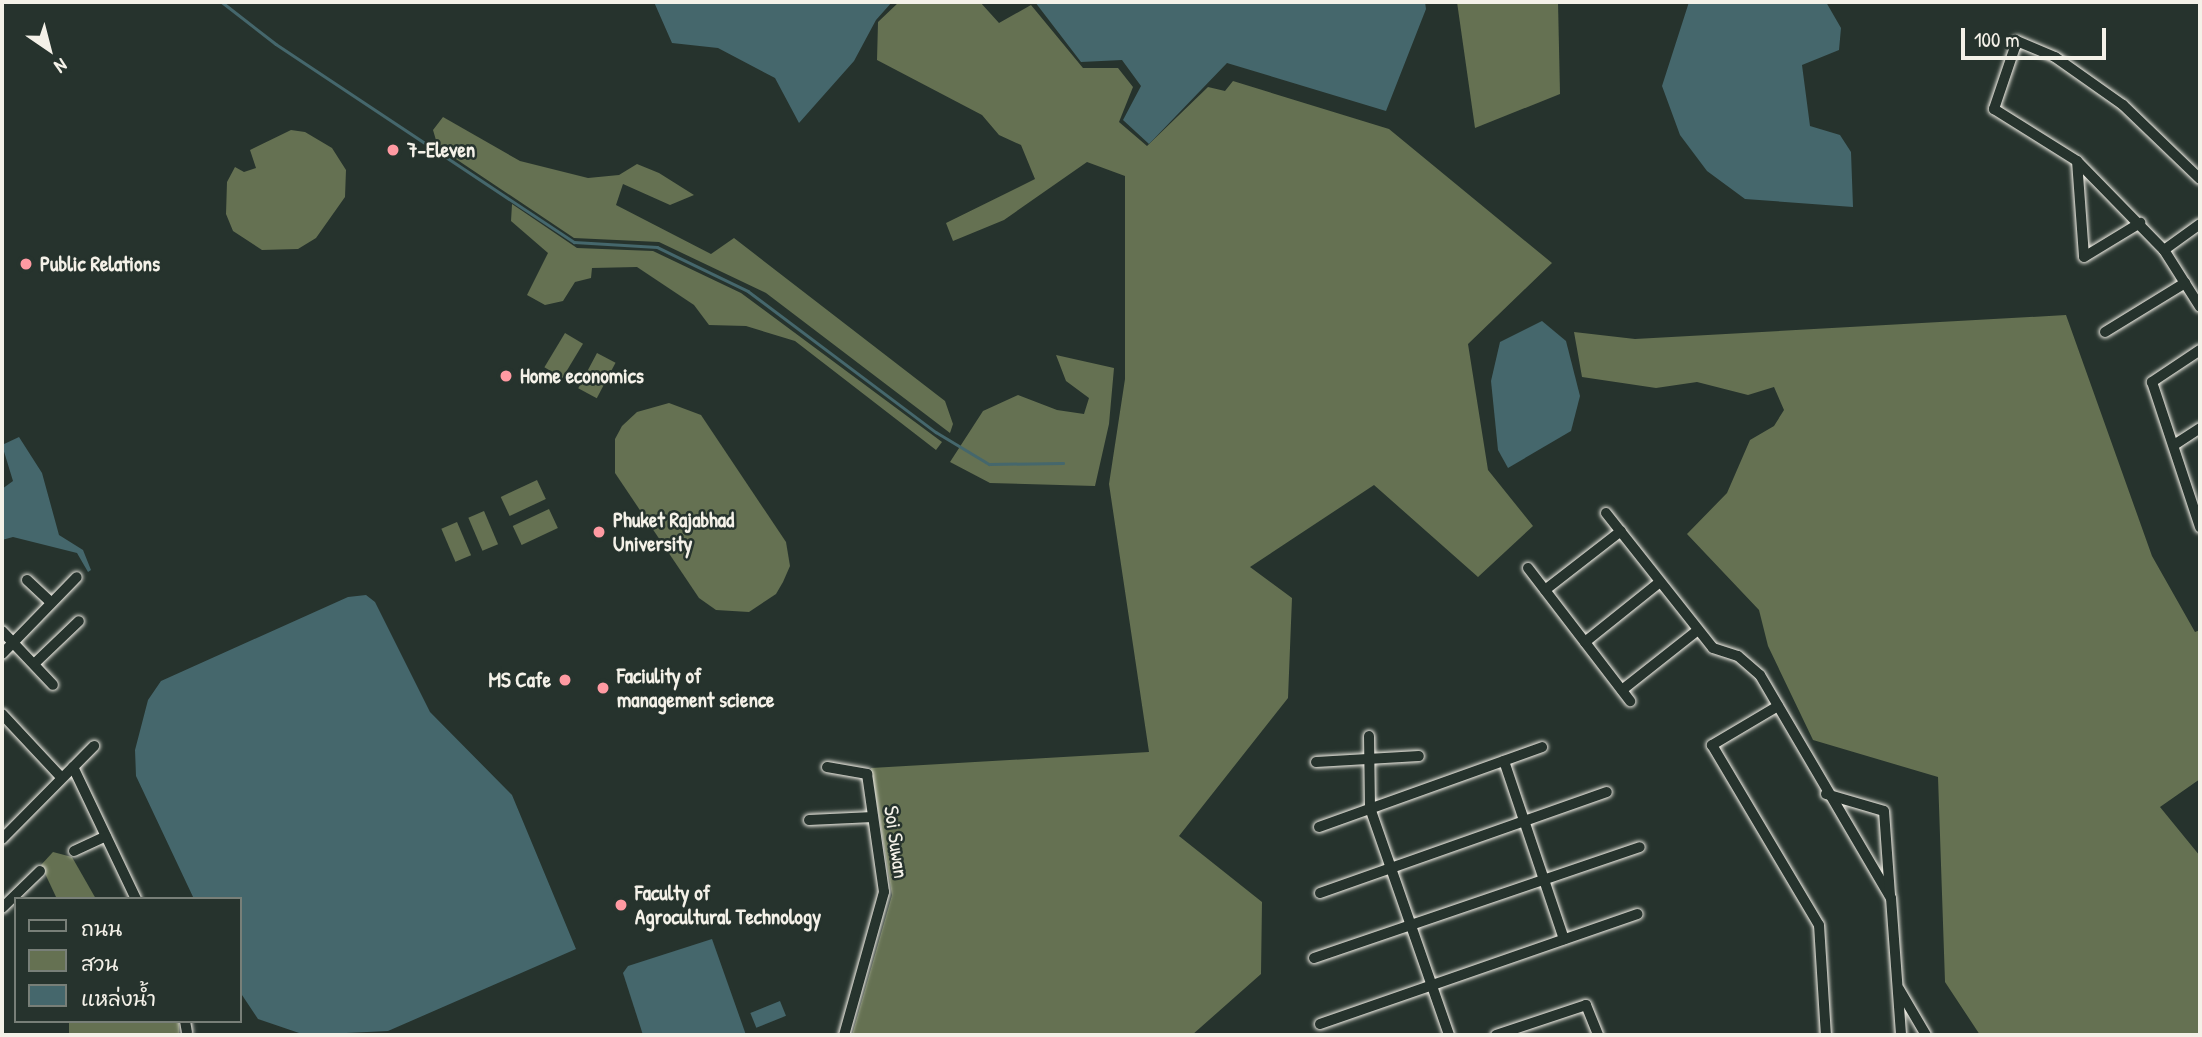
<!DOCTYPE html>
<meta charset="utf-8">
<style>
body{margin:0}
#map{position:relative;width:2202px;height:1037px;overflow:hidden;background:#26332d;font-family:"Patrick Hand","Playpen Sans Thai",sans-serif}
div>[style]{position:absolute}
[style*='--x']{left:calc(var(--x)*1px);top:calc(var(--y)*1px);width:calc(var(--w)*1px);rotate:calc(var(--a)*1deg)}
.green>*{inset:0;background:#657152;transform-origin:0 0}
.water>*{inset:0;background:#45676c;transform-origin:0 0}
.stream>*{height:2.5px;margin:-1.25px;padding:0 1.25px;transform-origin:1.25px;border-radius:1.25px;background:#45676c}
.roads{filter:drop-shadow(0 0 2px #f4f1e8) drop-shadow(0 0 2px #f4f1e8)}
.minor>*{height:10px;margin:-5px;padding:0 5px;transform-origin:5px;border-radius:5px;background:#26332d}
.dots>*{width:19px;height:19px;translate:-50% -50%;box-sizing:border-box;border:4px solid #26332d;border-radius:50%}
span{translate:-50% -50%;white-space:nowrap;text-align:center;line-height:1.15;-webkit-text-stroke:5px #26332d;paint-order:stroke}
.poi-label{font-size:21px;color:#f4f1e8;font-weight:700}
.left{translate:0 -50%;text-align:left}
.right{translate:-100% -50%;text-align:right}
.street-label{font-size:21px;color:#f4f1e8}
.frame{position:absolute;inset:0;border:4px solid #f4f1e8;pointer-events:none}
.legend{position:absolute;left:14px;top:897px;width:228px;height:126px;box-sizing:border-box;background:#26332d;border:2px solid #787f78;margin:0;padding:9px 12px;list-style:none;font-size:21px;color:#f4f1e8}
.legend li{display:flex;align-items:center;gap:14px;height:35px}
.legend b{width:35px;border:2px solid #787f78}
.north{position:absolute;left:14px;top:14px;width:70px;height:70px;-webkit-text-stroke:5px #26332d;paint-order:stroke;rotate:145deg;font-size:19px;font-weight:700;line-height:28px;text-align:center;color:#f4f1e8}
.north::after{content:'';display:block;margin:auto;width:24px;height:32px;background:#f4f1e8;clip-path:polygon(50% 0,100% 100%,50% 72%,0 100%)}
.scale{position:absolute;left:1961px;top:28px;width:145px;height:32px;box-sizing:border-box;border:4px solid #f4f1e8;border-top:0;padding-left:9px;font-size:21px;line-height:24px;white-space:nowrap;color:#f4f1e8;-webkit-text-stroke:5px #26332d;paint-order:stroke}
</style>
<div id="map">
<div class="green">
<div style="clip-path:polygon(899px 2px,980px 2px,999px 23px,1031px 5px,1083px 68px,1118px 68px,1133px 87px,1119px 122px,1147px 146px,1208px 87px,1225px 91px,1233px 81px,1389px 129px,1552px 263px,1468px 344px,1488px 470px,1533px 526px,1478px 577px,1374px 485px,1250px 567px,1292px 598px,1288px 698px,1179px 836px,1262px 902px,1261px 974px,1192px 1035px,852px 1035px,892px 895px,871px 768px,1149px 752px,1109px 484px,1125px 379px,1125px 176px,1087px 162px,1004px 220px,953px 241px,946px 223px,1035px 179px,1021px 145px,999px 135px,982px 115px,877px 60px,878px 22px)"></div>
<div style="clip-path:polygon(1457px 2px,1558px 2px,1560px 94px,1475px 128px)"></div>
<div style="clip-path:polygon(443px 117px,520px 161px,588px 178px,619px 175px,637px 164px,659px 173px,694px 195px,670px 205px,623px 184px,616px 205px,711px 254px,734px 238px,945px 401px,953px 424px,950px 433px,766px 293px,659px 242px,574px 238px,438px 147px,433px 130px)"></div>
<div style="clip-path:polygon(291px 130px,305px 132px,332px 148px,346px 170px,345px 197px,316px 238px,298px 249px,262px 250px,233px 231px,226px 214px,227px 182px,235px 167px,244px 172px,256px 168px,250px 150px)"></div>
<div style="clip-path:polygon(512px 204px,577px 248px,653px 251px,741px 293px,942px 442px,936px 450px,795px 341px,746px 326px,709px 325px,694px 305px,637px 267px,592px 268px,591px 278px,575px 282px,563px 301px,545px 305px,527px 295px,548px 253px,511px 221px)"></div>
<div style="clip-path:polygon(2066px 315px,2152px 556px,2195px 632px,2200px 630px,2200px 779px,2160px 807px,2200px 856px,2200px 1035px,1980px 1035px,1945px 982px,1938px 777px,1813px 740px,1768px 646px,1759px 610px,1687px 534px,1727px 493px,1750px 440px,1774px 426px,1784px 410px,1774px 387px,1748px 395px,1697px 382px,1656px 388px,1582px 377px,1574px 332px,1635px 339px)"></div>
<div style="left:565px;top:333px;width:21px;height:40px;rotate:31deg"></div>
<div style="left:597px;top:353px;width:21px;height:40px;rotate:28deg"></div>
<div style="clip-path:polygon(1056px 355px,1114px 368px,1109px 424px,1095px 486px,990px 483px,950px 462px,983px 411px,1018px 395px,1057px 410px,1084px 414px,1089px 398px,1066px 381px)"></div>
<div style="clip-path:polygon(669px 403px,701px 415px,786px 542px,790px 566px,783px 582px,776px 594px,749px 612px,716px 610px,699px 598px,615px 473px,615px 439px,622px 426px,637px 412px)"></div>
<div style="left:537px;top:480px;width:21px;height:40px;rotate:65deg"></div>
<div style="left:549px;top:509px;width:21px;height:40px;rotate:65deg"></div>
<div style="left:484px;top:511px;width:36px;height:17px;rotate:67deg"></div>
<div style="left:457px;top:522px;width:36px;height:17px;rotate:67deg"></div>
<div style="clip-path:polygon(53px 852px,72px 857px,96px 899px,57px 899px,41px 865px)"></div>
<div style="left:69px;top:1021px;width:110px;height:15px"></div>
</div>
<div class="water">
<div style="clip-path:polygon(654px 2px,892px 2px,876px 20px,854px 61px,799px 123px,775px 78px,718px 48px,672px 43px)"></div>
<div style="clip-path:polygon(1035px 2px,1425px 2px,1426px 9px,1386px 111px,1227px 63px,1149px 144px,1123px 120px,1141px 86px,1122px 60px,1081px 62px)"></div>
<div style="clip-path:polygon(1689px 2px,1826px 2px,1841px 28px,1839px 50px,1802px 65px,1810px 126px,1840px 135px,1851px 152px,1853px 207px,1745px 199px,1707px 171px,1680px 135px,1662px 86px)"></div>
<div style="clip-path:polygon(1542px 321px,1566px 341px,1580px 396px,1571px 431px,1508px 468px,1498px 450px,1491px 381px,1500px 342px)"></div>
<div style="clip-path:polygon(19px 437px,42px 473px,59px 535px,83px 550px,91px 570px,88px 572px,77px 553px,13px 537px,2px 540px,2px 489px,13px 481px,2px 445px)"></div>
<div style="clip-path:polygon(366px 595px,375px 602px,430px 712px,512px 795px,576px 949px,388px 1031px,305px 1035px,258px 1019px,240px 992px,240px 899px,194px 899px,136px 776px,135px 750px,148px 700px,161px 681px,348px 597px)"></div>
<div style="clip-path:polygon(712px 939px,746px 1035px,643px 1035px,623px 973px,628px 966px)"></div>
<div style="left:780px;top:1001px;width:16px;height:32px;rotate:68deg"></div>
</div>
<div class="stream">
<div style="--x:222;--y:2;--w:68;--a:37.9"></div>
<div style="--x:276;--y:44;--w:358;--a:33.6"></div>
<div style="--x:574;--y:242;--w:83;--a:3.4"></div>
<div style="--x:657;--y:247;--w:101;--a:25.8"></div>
<div style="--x:748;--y:291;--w:235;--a:36.9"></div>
<div style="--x:936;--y:432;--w:62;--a:31.1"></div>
<div style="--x:989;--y:464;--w:74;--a:-0.8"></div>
</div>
<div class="roads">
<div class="minor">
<div style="--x:2077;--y:161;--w:96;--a:85.8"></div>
<div style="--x:2084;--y:257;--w:66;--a:-31.3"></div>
<div style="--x:2200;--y:179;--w:107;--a:-136.1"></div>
<div style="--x:2123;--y:105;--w:83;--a:-144.8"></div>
<div style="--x:2055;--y:57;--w:41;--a:-157.2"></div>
<div style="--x:2017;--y:41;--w:72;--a:108.7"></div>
<div style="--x:1994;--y:109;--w:98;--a:32.1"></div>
<div style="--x:2077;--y:161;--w:124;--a:45.7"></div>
<div style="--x:2164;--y:250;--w:67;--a:57.7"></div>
<div style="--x:2164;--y:250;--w:44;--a:-35.8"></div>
<div style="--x:2105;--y:332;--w:94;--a:-31.5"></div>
<div style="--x:2200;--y:350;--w:58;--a:146.3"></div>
<div style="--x:2152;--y:382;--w:153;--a:71.7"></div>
<div style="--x:2174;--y:445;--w:31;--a:-33"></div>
<div style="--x:1606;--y:513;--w:172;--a:51.6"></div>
<div style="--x:1713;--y:648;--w:26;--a:18"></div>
<div style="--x:1738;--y:656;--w:29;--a:41"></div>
<div style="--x:1760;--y:675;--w:259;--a:59.6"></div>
<div style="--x:1891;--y:898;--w:137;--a:85.8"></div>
<div style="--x:1528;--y:568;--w:168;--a:52.5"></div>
<div style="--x:27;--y:580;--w:33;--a:43"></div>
<div style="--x:1545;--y:590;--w:96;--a:-37.8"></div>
<div style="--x:2;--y:631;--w:74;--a:46.6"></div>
<div style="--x:1585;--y:642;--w:96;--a:-38.7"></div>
<div style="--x:2;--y:654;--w:107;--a:-45.8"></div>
<div style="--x:34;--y:664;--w:62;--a:-43.7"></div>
<div style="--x:1622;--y:690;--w:97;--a:-38.3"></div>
<div style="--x:1778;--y:706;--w:77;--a:149.4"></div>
<div style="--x:1712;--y:745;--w:209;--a:59.3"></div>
<div style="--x:1819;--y:925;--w:110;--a:86.4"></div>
<div style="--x:2;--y:714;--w:86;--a:46.9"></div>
<div style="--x:1369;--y:736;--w:72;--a:89.2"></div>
<div style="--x:1370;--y:808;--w:240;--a:70.8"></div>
<div style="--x:1504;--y:761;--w:188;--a:71.4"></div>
<div style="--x:1316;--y:762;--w:103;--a:-3.3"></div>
<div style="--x:73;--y:767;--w:146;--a:64.5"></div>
<div style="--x:827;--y:767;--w:41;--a:9.9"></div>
<div style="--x:867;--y:774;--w:119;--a:81.8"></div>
<div style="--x:884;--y:892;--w:148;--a:105.6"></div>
<div style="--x:1826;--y:794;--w:60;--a:16.3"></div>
<div style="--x:1884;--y:811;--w:84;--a:85.9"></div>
<div style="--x:809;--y:820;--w:64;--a:-2.7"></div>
<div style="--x:1319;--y:827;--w:237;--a:-19.7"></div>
<div style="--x:2;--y:839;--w:131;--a:-45.3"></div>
<div style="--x:74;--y:851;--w:35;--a:-25"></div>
<div style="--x:1320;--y:893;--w:304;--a:-19.4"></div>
<div style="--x:2;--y:908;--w:53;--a:-44.2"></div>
<div style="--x:1314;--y:958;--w:344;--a:-18.8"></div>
<div style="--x:1899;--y:989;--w:53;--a:59.6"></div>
<div style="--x:185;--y:1021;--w:11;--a:80"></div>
<div style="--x:1320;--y:1024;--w:336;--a:-19.1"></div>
<div style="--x:1496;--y:1035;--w:95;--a:-18.4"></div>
<div style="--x:1586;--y:1005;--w:32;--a:68"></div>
</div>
</div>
<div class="dots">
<div style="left:393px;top:150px;background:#ff9aa2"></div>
<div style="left:26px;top:264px;background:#ff9aa2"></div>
<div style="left:506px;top:376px;background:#ff9aa2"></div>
<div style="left:599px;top:532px;background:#ff9aa2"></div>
<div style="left:565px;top:680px;background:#ff9aa2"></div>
<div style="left:603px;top:688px;background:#ff9aa2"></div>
<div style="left:621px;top:905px;background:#ff9aa2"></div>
</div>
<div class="poi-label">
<span class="left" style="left:407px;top:150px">7-Eleven</span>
<span class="left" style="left:40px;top:264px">Public Relations</span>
<span class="left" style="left:520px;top:376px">Home economics</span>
<span class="left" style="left:613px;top:532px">Phuket Rajabhad<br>University</span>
<span class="left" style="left:617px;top:688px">Faciulity of<br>management science</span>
<span class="right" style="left:551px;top:680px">MS Cafe</span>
<span class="left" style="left:635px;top:905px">Faculty of<br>Agrocultural Technology</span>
</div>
<div class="street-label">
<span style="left:896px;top:842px;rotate:82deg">Soi Suwan</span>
</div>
<div class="frame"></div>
<ul class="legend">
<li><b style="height:9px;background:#26332d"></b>ถนน</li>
<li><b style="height:19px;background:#657152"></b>สวน</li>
<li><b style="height:19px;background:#45676c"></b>แหล่งน้ำ</li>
</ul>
<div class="north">N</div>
<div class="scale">100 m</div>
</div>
